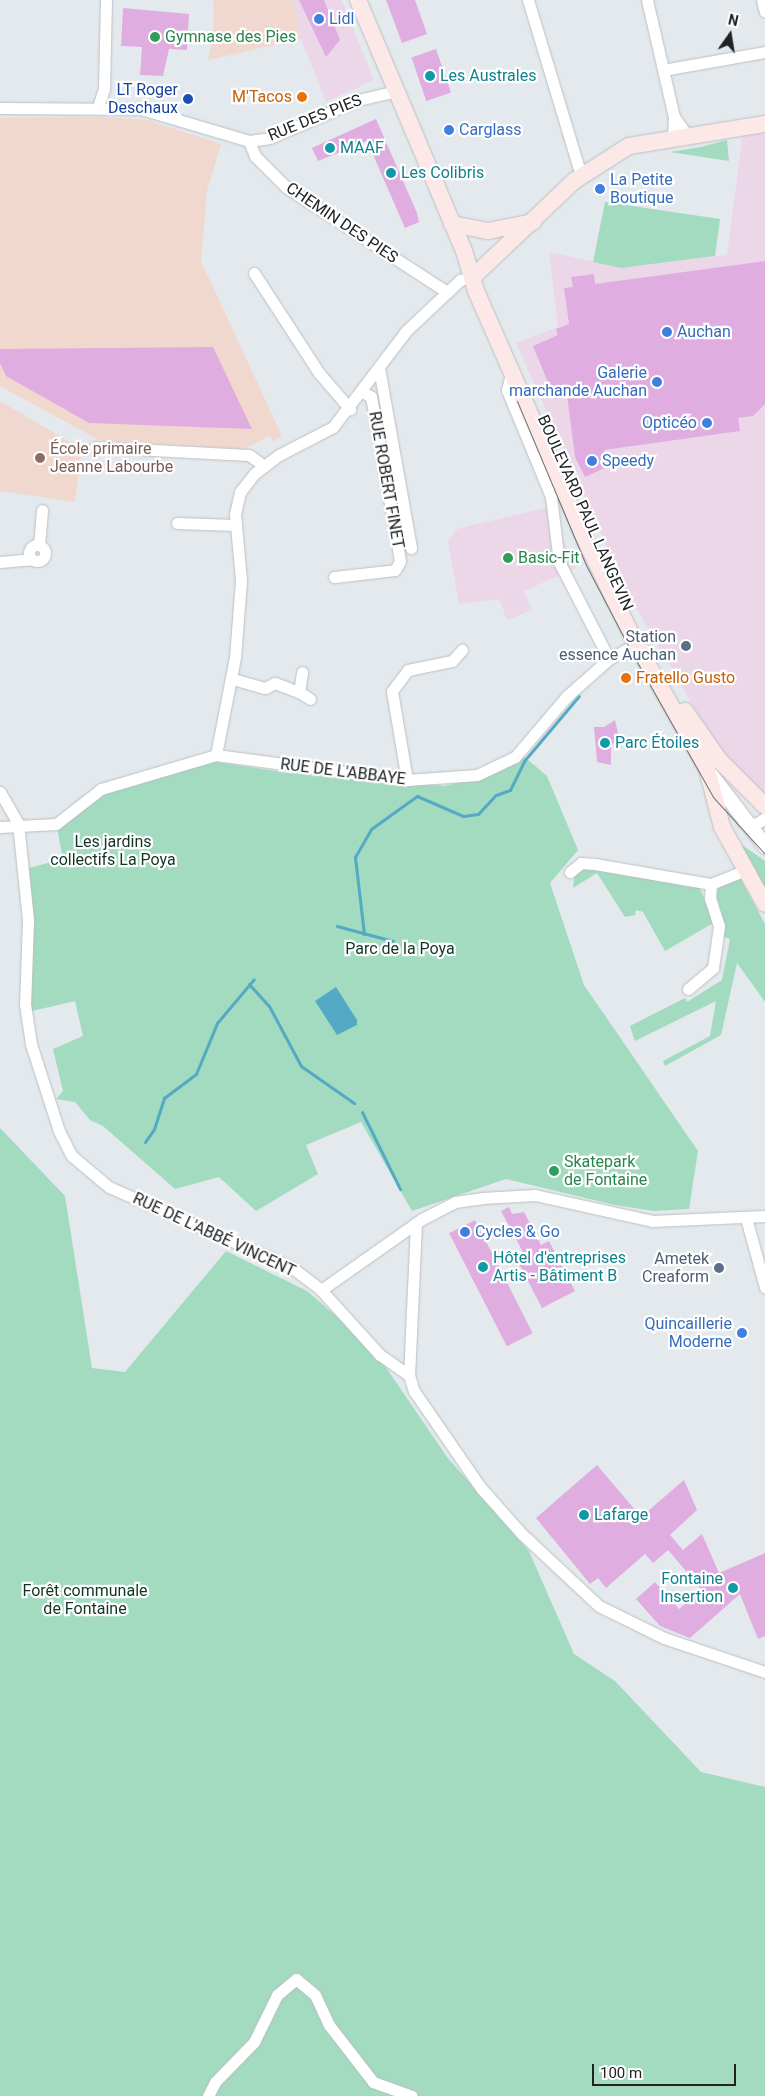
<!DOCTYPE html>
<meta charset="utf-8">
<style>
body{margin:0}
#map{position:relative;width:765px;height:2096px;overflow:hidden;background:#e4e9ed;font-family:Roboto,sans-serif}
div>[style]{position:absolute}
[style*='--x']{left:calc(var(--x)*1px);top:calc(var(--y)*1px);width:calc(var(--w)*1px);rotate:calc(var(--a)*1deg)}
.commercial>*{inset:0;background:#ebd7e8}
.education>*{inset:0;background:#f1d8cf}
.green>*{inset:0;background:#a2dbbf}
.water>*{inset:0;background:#54aac4}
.stream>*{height:3px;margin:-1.5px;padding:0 1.5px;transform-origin:1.5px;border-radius:1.5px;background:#54aac4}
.building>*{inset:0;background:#e0ade1;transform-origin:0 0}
.roads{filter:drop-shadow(0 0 1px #bbc0c4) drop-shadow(0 0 1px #bbc0c4)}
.minor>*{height:11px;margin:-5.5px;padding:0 5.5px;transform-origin:5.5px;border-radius:5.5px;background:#fff}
.minor>.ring{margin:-5.5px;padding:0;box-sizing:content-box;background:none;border:11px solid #fff;border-radius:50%}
.tertiary>*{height:15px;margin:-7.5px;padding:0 7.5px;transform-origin:7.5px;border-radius:7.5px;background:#fff}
.secondary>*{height:16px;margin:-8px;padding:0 8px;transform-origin:8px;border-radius:8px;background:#fde8e8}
.tram>*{height:1px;margin:-0.5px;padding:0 0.5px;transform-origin:0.5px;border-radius:0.5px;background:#6f7275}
.dots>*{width:14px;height:14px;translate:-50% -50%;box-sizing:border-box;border:2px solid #fff;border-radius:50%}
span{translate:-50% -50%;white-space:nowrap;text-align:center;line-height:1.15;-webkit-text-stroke:4.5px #fff;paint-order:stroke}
.shop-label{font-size:16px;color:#366cbe}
.left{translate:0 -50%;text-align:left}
.right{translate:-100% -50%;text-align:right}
.leisure-label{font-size:16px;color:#27864d}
.culture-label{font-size:16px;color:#0d838f}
.transit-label{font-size:16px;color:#164399}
.food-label{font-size:16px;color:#c56008}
.street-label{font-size:16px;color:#202224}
.education-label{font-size:16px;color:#785e54}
.service-label{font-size:16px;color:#4e5e75}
.park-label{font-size:16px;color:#113426}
.north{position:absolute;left:705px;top:10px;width:50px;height:50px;-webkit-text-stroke:4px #fff;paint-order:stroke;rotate:13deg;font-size:14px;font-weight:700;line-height:20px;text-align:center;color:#202224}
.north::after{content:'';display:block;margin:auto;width:18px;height:22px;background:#202224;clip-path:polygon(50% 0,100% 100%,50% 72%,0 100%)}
.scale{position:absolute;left:592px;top:2064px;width:144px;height:22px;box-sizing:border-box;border:2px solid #202224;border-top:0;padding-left:6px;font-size:15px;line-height:18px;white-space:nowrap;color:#202224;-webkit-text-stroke:4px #fff;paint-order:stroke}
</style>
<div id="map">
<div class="commercial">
<div style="clip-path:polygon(292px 0,342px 0,374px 80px,326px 102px,301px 39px)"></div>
<div style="clip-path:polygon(743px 133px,765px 133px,765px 795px,713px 740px,628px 594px,516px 343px,558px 327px,549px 252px,621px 268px,727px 255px)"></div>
<div style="clip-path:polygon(549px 507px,576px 568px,524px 591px,532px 610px,507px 620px,499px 599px,459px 604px,448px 541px,457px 529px)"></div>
</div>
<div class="education">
<div style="clip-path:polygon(213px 0,292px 0,301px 39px,208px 60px,214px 33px)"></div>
<div style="clip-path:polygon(103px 117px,147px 120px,221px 144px,207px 191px,201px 261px,282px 436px,273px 441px,270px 436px,244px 449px,99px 440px,0 386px,0 118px)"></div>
<div style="clip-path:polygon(0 401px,82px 449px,75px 502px,0 491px)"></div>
</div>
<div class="green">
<div style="clip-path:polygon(727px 140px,729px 161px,670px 152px,701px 147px)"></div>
<div style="clip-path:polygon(605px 202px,720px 219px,715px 256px,621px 268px,593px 262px)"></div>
<div style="clip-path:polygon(521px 754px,547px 776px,578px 850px,550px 883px,584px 985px,698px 1151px,689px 1209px,654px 1211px,615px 1205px,506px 1179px,412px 1211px,361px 1122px,306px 1145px,318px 1174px,256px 1211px,219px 1177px,175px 1189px,103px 1126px,90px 1120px,75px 1102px,56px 1099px,63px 1091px,53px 1049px,83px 1036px,75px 1001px,28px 1012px,33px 955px,29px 868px,63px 859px,57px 828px,98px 796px,203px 760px,288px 773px,445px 786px,489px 775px)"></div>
<div style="clip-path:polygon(742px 845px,765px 861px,765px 891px,743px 851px)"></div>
<div style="clip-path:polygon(588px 865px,699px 887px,715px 922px,665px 951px,643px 912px,636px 910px,635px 915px,625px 917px,597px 873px,573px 888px,575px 872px)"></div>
<div style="clip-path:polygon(740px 878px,765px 924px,765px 1002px,737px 963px,721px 1035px,665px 1066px,663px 1061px,710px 1036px,716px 1001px,635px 1041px,630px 1026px,685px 998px,687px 1002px,722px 980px,730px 939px,723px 937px,725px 926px,716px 894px,720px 885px)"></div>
<div style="clip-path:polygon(0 1128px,65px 1196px,92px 1368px,125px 1372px,226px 1251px,307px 1291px,372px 1347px,447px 1457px,529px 1551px,574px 1654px,615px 1681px,701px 1772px,765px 1787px,765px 2096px,0 2096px)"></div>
</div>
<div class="water">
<div style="clip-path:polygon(336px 987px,357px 1020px,357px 1025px,337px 1035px,315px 1001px)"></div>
</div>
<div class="stream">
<div style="--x:337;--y:926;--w:58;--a:15"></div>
<div style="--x:364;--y:934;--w:78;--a:-96.7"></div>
<div style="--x:355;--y:857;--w:32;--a:-60"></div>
<div style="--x:371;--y:829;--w:57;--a:-35.7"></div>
<div style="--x:417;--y:796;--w:50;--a:23.5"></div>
<div style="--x:463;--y:816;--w:15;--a:-8"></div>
<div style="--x:478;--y:814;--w:26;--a:-47"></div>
<div style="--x:496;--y:795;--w:15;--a:-20"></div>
<div style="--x:510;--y:790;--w:32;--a:-64"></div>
<div style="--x:524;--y:761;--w:85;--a:-49.8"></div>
<div style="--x:249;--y:984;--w:30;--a:48"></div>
<div style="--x:269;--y:1006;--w:68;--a:61.9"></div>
<div style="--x:301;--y:1066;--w:65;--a:34.9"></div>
<div style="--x:362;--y:1112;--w:86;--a:63.7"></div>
<div style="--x:145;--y:1142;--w:16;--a:-55"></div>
<div style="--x:154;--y:1129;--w:33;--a:-72"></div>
<div style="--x:164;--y:1098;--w:40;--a:-37"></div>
<div style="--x:196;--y:1074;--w:55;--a:-67.6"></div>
<div style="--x:217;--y:1023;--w:57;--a:-49.9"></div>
</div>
<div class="building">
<div style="clip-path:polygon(299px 0,324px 0,340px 40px,326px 57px)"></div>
<div style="clip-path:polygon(386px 0,415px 0,427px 34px,402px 43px)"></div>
<div style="clip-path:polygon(123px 8px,189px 14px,187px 50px,169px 49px,163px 76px,140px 75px,142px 47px,121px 46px)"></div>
<div style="left:436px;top:49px;width:46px;height:26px;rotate:71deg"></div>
<div style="clip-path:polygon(376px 119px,417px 213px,419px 222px,405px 228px,367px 141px,318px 161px,312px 148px)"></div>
<div style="clip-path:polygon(765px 261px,765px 404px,753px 416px,738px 418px,740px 431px,604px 450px,609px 466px,585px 477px,575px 457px,567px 395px,555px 399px,533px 346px,558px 335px,556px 329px,569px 324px,564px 288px,573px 287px,571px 277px,594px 274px,595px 284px)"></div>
<div style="clip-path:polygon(213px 347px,252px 429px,89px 423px,6px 376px,0 363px,0 349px)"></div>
<div style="clip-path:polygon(615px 720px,619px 737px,611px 746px,611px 765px,597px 762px,594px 727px,604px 727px)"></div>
<div style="clip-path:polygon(509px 1207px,512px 1214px,524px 1212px,541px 1245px,549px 1241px,575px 1291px,542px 1308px,516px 1258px,524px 1254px,501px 1211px)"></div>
<div style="left:475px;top:1220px;width:127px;height:29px;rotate:63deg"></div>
<div style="clip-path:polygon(597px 1465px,641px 1517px,684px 1480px,697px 1510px,670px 1535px,683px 1550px,702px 1534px,719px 1573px,765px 1553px,765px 1636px,758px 1639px,740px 1594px,690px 1638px,660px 1626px,636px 1599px,655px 1582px,679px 1609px,702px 1590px,668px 1550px,653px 1563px,645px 1554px,606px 1588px,598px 1578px,590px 1584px,536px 1518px)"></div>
</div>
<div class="roads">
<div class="minor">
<div style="--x:528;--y:0;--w:183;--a:73.2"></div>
<div style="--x:647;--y:0;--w:120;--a:77"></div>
<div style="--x:674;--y:117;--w:21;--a:93"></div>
<div style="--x:762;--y:0;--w:12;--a:76"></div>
<div style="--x:663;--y:70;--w:104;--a:-10"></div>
<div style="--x:98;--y:107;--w:20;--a:-72"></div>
<div style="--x:104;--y:88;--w:88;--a:-88.7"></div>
<div style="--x:0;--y:108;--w:141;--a:0.4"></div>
<div style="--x:141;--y:109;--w:113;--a:16.5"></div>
<div style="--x:249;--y:141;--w:21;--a:-8"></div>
<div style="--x:270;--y:138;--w:96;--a:-23.4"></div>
<div style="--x:358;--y:100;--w:39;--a:-13"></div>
<div style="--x:674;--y:117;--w:22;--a:54"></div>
<div style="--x:249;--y:141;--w:16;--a:68"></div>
<div style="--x:255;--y:156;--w:45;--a:45"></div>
<div style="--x:287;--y:188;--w:191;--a:33"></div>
<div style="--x:254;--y:273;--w:119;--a:57"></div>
<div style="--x:319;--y:373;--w:48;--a:49.3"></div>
<div style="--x:379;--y:368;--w:183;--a:79.9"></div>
<div style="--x:512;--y:370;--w:21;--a:104"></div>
<div style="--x:507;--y:390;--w:116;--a:67.6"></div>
<div style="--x:551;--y:497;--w:65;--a:83"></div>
<div style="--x:559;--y:562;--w:109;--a:62.7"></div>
<div style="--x:95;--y:447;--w:154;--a:3"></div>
<div style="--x:249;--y:455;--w:19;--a:36"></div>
<div style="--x:177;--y:523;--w:59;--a:1.9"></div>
<div style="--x:39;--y:545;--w:35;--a:-85"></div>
<div class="ring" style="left:29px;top:545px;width:5px;height:5px"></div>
<div style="--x:0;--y:562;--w:32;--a:-5"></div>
<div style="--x:334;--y:577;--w:61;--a:-6.5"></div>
<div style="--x:395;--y:570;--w:10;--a:-61"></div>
<div style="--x:400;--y:561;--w:167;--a:-100"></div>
<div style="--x:371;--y:397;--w:9;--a:-148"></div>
<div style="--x:233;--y:679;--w:33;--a:16"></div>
<div style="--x:265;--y:688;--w:11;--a:-27"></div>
<div style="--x:275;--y:683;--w:26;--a:21"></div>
<div style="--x:299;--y:692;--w:20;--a:-81"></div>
<div style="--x:299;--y:692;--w:13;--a:32"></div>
<div style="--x:216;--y:755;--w:100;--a:-79"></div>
<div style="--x:235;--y:657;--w:77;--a:-85.5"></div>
<div style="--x:241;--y:580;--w:66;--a:-95.2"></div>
<div style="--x:235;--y:514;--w:23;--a:-77"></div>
<div style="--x:240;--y:492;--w:24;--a:-52"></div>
<div style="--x:255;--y:473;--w:30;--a:-37"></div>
<div style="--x:279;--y:455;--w:61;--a:-27.4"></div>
<div style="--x:333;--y:427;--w:122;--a:-52.7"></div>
<div style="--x:407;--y:330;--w:73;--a:-43.3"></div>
<div style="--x:460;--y:280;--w:15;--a:-16"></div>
<div style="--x:407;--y:780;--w:90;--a:-99.6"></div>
<div style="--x:392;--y:691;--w:26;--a:-53"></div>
<div style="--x:408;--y:670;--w:45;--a:-11.6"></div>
<div style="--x:452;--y:661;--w:15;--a:-48"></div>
<div style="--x:0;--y:792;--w:36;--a:60"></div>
<div style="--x:18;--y:823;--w:98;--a:84.1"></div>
<div style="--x:28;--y:920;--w:84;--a:92"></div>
<div style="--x:25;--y:1004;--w:40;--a:81.5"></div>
<div style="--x:31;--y:1044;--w:91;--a:72.2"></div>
<div style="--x:59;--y:1131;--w:28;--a:63"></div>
<div style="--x:72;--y:1156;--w:48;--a:40"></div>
<div style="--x:109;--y:1187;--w:199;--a:23.7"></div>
<div style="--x:291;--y:1267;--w:38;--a:37"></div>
<div style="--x:321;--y:1290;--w:88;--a:47.8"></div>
<div style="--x:380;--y:1355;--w:35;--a:35"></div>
<div style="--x:743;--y:822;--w:13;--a:9"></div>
<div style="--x:756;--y:824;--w:11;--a:-34"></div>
<div style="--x:0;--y:827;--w:56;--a:-3.1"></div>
<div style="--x:56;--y:824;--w:57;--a:-37.9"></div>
<div style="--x:101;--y:789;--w:120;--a:-16.5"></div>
<div style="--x:216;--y:755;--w:193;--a:7.5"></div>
<div style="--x:407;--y:780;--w:70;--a:-4.1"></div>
<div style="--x:477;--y:775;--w:42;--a:-25.3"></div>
<div style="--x:515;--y:757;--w:80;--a:-49.6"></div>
<div style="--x:567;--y:696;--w:56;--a:-41.4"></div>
<div style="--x:609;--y:659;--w:31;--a:-29"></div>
<div style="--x:636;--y:644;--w:18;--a:34"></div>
<div style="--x:570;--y:872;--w:14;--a:-39"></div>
<div style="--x:581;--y:863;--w:14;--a:4"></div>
<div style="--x:595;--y:864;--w:118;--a:9.8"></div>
<div style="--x:688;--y:989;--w:33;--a:-40"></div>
<div style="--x:713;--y:968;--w:42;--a:-81.9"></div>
<div style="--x:719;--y:926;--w:28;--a:-108"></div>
<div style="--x:710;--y:899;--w:15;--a:-86"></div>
<div style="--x:711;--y:884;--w:38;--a:-22"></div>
<div style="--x:746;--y:1218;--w:72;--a:74.6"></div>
<div style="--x:416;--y:1223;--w:152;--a:92.6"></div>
<div style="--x:409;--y:1375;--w:17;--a:73"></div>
<div style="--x:414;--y:1391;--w:118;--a:55.4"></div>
<div style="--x:481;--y:1488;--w:62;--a:48.3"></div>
<div style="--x:522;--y:1534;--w:105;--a:43.1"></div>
<div style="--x:599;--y:1606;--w:72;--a:26.2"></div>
<div style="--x:664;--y:1638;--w:107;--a:18.6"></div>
<div style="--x:321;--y:1290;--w:123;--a:-35.1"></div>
<div style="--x:422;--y:1219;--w:37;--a:-27"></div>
<div style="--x:455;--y:1202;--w:27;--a:-8"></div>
<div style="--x:482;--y:1198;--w:53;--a:-3.2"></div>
<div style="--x:535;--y:1195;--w:120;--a:12.5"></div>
<div style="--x:652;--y:1221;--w:113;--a:-2.5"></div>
<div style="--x:208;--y:2096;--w:16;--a:-63"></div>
<div style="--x:215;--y:2082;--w:56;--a:-45.7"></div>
<div style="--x:254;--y:2042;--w:52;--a:-63.9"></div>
<div style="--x:277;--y:1995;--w:25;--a:-40"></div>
<div style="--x:296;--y:1979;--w:25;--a:40"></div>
<div style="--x:315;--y:1995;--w:33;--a:65"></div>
<div style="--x:329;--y:2025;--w:72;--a:52.3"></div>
<div style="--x:373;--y:2082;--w:41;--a:19.7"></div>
</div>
<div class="tertiary">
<div style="--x:710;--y:774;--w:91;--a:52.6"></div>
</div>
<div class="secondary">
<div style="--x:358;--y:0;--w:272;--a:67.1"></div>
<div style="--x:464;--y:251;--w:42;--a:73.3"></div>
<div style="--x:476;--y:291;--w:264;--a:66.3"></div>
<div style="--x:582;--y:533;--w:123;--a:64.1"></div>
<div style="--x:636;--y:644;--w:144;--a:60.4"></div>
<div style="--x:707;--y:769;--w:60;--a:75.5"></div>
<div style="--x:722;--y:827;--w:88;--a:60.8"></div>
<div style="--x:452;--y:224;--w:37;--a:11"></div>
<div style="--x:488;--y:231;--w:46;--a:-11.3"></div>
<div style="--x:474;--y:276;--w:138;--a:-43.5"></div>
<div style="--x:574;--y:181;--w:65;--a:-32.5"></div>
<div style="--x:629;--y:146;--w:138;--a:-9.2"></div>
<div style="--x:685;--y:711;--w:61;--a:55"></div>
<div style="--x:720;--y:761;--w:64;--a:45"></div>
</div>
</div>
<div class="tram">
<div style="--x:517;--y:401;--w:178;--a:67.2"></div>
<div style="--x:586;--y:565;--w:99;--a:62.4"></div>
<div style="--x:632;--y:653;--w:165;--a:60.6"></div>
<div style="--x:713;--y:797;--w:77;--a:47.6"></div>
</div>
<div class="dots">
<div style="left:319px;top:19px;background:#3f7fe0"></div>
<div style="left:155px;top:37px;background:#2e9e5b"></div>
<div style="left:430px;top:76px;background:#0f9aa8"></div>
<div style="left:302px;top:97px;background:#e8710a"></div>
<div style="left:188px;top:99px;background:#1a4fb4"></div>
<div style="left:449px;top:130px;background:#3f7fe0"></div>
<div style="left:330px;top:148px;background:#0f9aa8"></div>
<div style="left:391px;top:173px;background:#0f9aa8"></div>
<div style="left:600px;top:189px;background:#3f7fe0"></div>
<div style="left:667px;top:332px;background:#3f7fe0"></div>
<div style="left:657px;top:382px;background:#3f7fe0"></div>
<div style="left:707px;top:423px;background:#3f7fe0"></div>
<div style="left:40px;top:458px;background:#8d6e63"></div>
<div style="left:592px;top:461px;background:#3f7fe0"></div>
<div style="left:508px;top:558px;background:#2e9e5b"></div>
<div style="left:686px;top:646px;background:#5c6f8a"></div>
<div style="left:626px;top:678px;background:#e8710a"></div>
<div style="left:605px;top:743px;background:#0f9aa8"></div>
<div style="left:554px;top:1171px;background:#2e9e5b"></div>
<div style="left:465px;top:1232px;background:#3f7fe0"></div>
<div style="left:483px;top:1267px;background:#0f9aa8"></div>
<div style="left:719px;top:1268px;background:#5c6f8a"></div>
<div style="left:742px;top:1333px;background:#3f7fe0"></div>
<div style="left:584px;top:1515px;background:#0f9aa8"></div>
<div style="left:733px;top:1588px;background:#0f9aa8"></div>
</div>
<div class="shop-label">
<span class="left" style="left:329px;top:19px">Lidl</span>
<span class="left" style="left:459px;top:130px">Carglass</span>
<span class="left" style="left:610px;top:189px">La Petite<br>Boutique</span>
<span class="left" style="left:677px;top:332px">Auchan</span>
<span class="right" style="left:647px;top:382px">Galerie<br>marchande Auchan</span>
<span class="right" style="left:697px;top:423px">Opticéo</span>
<span class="left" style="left:602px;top:461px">Speedy</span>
<span class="left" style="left:475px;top:1232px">Cycles &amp; Go</span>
<span class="right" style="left:732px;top:1333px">Quincaillerie<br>Moderne</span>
</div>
<div class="leisure-label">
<span class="left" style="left:165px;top:37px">Gymnase des Pies</span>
<span class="left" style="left:518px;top:558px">Basic-Fit</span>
<span class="left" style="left:564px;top:1171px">Skatepark<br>de Fontaine</span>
</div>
<div class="culture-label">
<span class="left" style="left:440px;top:76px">Les Australes</span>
<span class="left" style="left:340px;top:148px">MAAF</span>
<span class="left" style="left:401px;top:173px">Les Colibris</span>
<span class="left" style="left:615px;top:743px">Parc Étoiles</span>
<span class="left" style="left:493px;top:1267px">Hôtel d'entreprises<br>Artis - Bâtiment B</span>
<span class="left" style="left:594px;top:1515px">Lafarge</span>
<span class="right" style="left:723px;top:1588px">Fontaine<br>Insertion</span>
</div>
<div class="transit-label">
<span class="right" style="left:178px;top:99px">LT Roger<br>Deschaux</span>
</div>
<div class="food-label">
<span class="right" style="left:292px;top:97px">M'Tacos</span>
<span class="left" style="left:636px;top:678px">Fratello Gusto</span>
</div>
<div class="street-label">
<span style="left:315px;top:118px;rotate:-22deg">RUE DES PIES</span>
<span style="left:342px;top:223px;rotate:34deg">CHEMIN DES PIES</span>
<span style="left:386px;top:480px;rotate:80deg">RUE ROBERT FINET</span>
<span style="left:585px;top:513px;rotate:66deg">BOULEVARD PAUL LANGEVIN</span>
<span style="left:343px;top:772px;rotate:7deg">RUE DE L'ABBAYE</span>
<span style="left:214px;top:1235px;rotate:25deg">RUE DE L'ABBÉ VINCENT</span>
</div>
<div class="education-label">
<span class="left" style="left:50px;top:458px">École primaire<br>Jeanne Labourbe</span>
</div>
<div class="service-label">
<span class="right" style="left:676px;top:646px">Station<br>essence Auchan</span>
<span class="right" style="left:709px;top:1268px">Ametek<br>Creaform</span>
</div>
<div class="park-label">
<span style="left:113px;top:851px">Les jardins<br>collectifs La Poya</span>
<span style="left:400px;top:949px">Parc de la Poya</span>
<span style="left:85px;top:1600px">Forêt communale<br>de Fontaine</span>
</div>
<div class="north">N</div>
<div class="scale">100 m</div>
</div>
